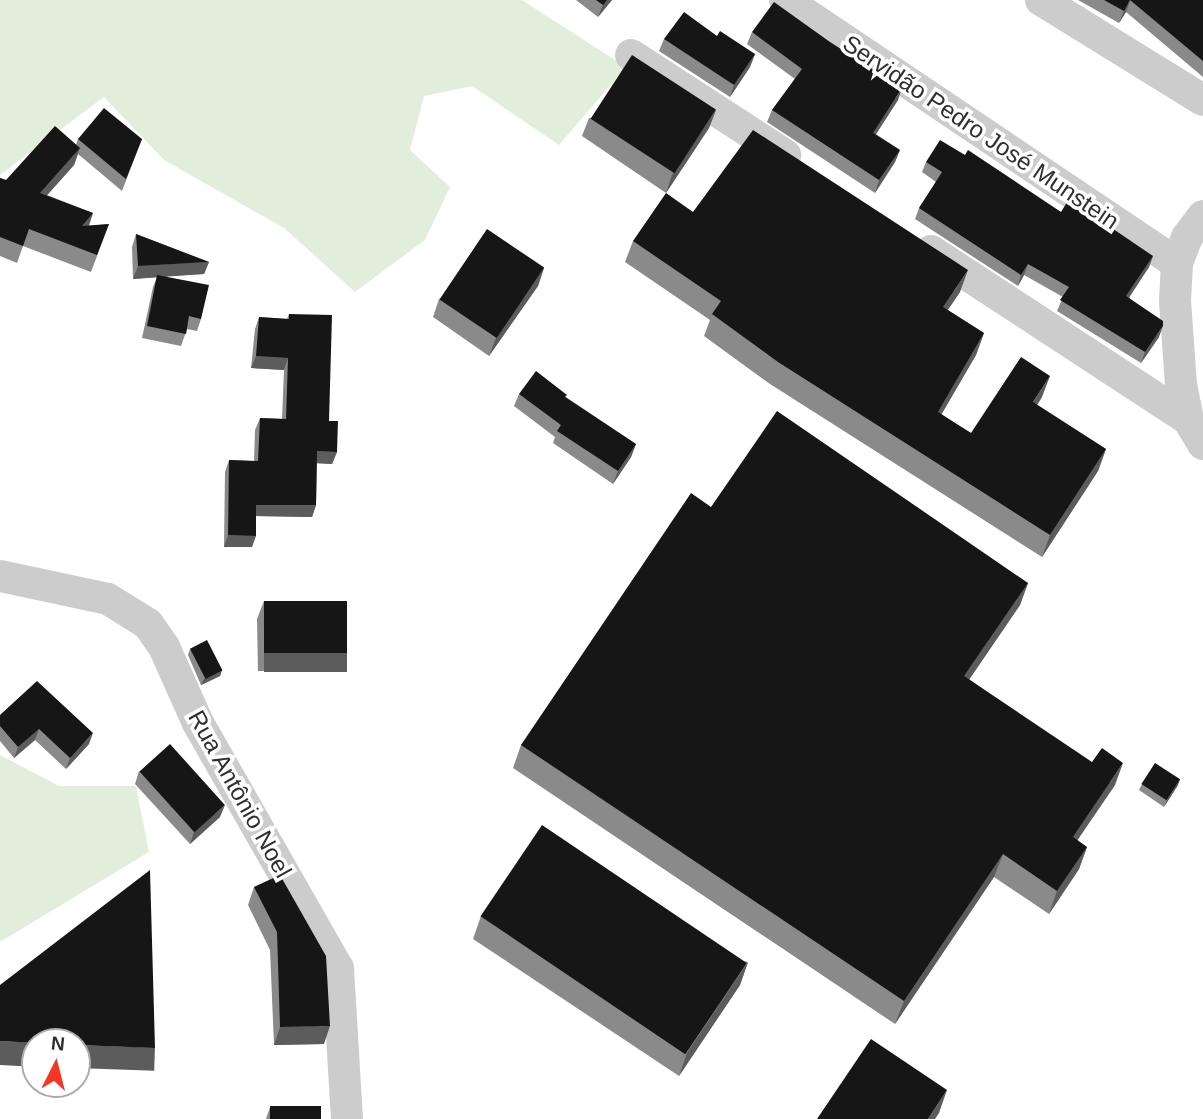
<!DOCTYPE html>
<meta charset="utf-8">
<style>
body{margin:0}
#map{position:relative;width:1203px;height:1119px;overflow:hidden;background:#fff;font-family:Arial,sans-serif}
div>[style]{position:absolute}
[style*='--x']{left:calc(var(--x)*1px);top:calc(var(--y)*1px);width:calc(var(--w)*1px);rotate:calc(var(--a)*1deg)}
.green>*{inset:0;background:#e2eedc}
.street>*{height:32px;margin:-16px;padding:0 16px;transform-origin:16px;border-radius:16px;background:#ccc}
.wall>*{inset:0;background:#8a8a8a}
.shaded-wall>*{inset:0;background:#5c5c5c;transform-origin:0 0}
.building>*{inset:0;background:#161616;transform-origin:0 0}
span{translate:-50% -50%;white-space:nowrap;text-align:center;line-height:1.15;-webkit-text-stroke:7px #fff;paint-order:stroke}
.street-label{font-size:24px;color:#2f2f2f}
.north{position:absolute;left:21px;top:1028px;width:70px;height:70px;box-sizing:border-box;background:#fff;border:2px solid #acacac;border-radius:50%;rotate:6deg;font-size:19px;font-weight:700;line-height:28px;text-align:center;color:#2f2f2f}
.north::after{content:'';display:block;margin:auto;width:24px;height:32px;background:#f53623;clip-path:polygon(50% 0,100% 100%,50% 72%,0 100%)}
</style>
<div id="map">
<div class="green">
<div style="clip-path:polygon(0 0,522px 0,626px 67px,559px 145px,472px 86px,424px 96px,410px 150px,450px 187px,425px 240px,355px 292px,284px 228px,164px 160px,104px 97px,0 175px)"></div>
<div style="clip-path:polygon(0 755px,59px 786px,136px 786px,149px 852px,0 942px)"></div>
</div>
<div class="street">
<div style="--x:785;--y:0;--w:472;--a:33.9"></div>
<div style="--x:1041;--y:0;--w:190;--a:31.7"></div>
<div style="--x:631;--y:55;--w:184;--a:33"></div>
<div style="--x:1203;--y:216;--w:26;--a:127"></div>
<div style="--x:1187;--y:237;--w:28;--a:111"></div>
<div style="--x:1177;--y:263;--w:38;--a:93"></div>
<div style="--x:1175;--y:301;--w:83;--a:85.9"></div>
<div style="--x:1181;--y:384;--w:36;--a:79"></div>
<div style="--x:1188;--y:419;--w:29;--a:59"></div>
<div style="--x:931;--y:251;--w:307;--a:33.2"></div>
<div style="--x:0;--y:576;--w:110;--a:12"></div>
<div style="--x:108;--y:599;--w:47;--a:32"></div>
<div style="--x:148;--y:624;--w:28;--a:55"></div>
<div style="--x:164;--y:647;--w:83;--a:65.9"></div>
<div style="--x:198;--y:723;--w:282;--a:60.3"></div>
<div style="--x:338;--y:968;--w:151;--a:86.6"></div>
</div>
<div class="wall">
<div style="clip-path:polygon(576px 0,612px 0,598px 17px)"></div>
<div style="clip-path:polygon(1078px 0,1203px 0,1203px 77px,1126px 12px,1119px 23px)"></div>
<div style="clip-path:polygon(752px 32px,898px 100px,876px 134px,900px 150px,895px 162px,875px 193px,767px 122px,772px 110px,795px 79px,747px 44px)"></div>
<div style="clip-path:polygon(717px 36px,755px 54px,750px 67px,730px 97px,659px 51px,664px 39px)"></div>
<div style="clip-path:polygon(716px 110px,709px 128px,666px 193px,582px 136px,589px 118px)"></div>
<div style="clip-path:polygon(78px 139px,142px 139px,122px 191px,78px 154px,74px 165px,47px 195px,93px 213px,89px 226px,109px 224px,91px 272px,23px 246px,17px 263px,0 256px,0 178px,6px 180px,76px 145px)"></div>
<div style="clip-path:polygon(965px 155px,1061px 212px,1153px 256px,1149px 267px,1129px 297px,1159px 337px,1141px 363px,1057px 311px,1063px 297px,1024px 275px,1018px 286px,915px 219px,919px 208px,936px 182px,922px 172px,926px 162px)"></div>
<div style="clip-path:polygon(693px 212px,960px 292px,948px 310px,984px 333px,976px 355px,941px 415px,971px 433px,1042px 397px,1037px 405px,1106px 449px,1098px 471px,1042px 557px,770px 384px,704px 336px,710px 320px,625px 262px,633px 241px)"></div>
<div style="clip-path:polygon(136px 234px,209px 262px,204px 274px,167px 276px,201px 319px,197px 331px,187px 329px,181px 346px,142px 338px,153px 287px,157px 277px,133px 279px,132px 247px)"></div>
<div style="clip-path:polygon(544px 268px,538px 286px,489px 356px,433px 317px,439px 299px)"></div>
<div style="clip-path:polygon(289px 314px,329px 421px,337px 452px,332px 464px,317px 463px,316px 505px,312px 517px,256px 516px,252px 547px,224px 547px,225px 472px,229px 460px,254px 461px,255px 430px,260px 418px,282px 419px,284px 370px,251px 368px,255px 329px,259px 317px,287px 319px)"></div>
<div style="clip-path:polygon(519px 394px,566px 397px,636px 444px,631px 457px,613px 484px,553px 443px,555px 437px,514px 406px)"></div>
<div style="clip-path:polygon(711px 507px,1028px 583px,1020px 605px,969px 679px,1115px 785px,1077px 840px,1087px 847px,1079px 869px,1049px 914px,994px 877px,895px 1024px,513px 768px,521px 745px)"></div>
<div style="clip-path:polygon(264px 601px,347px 653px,341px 671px,258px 671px,257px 619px)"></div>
<div style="clip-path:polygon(190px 649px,222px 670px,220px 676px,201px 685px,188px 655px)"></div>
<div style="clip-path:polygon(0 715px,89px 744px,66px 769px,35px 740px,14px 758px,0 741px)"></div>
<div style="clip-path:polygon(139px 771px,220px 817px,190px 844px,135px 784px)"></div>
<div style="clip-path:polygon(1142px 784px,1178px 785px,1164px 807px,1139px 790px)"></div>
<div style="clip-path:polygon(280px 875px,324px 1044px,274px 1045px,270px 950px,248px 905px,254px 887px)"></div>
<div style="clip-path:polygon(481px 916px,748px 962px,740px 985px,679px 1076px,473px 939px)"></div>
<div style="clip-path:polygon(270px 1107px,321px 1119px,266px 1119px)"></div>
</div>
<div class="shaded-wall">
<div style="clip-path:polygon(607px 0,612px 0,598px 17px,603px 5px)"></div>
<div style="clip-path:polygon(1130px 0,1126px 12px,1119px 23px,1124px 11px)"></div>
<div style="clip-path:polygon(755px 54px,750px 67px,730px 97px,734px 85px)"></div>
<div style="clip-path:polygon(902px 88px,898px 100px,869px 145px,873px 133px)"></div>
<div style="clip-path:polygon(716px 110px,709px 128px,666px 193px,672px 175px)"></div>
<div style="clip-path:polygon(80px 148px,74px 165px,34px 210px,40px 193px)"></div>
<div style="clip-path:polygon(900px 150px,895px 162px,875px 193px,879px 180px)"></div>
<div style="clip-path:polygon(93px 213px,87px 230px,82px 226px)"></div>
<div style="clip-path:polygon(1153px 256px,1149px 267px,1123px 307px,1126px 296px)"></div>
<div style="clip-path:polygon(209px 262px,204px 274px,133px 279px,138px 266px)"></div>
<div style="clip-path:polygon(1028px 264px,1024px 275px,1018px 286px,1021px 275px)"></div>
<div style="clip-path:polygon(544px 268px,538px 286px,489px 356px,496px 338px)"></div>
<div style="clip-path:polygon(968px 270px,960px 292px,935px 328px,943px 307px)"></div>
<div style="clip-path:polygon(1163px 326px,1159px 337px,1141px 363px,1145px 352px)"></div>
<div style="clip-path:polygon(984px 333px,976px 355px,930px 434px,938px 412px)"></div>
<div style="clip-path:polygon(256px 356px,288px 358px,284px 370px,251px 368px)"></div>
<div style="clip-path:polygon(1050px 376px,1042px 397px,1025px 424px,1033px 402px)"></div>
<div style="clip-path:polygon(636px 444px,631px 457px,613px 484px,618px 471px)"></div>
<div style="clip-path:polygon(1106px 449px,1098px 471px,1042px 557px,1050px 535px)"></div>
<div style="clip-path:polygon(317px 451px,337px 452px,332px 464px,312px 463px)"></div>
<div style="clip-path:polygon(256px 505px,316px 505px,312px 517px,252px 516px)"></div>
<div style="clip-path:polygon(228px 535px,256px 536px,252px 547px,224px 547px)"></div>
<div style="clip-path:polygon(1028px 583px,1020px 605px,956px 699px,964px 676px)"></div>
<div style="left:264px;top:653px;width:83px;height:19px"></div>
<div style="clip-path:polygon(222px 670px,220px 676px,201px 685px,204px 679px)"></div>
<div style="clip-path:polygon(39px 729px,35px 740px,14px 758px,18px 747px)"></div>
<div style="clip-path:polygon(93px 733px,89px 744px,66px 769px,70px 758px)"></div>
<div style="clip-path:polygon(1123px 763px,1115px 785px,1064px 860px,1073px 837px)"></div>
<div style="clip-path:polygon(1180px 779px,1178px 785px,1164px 807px,1167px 800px)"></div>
<div style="clip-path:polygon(225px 805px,220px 817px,190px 844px,194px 832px)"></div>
<div style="clip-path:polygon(1087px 847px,1079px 869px,1049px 914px,1057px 891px)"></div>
<div style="clip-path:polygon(1003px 854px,994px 877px,895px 1024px,904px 1001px)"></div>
<div style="clip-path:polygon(748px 962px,740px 985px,679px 1076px,687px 1053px)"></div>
<div style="clip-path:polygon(330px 1026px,324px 1044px,274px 1045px,280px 1027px)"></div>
<div style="left:0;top:1041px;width:35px;height:24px;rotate:3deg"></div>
<div style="left:77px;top:1045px;width:78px;height:23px;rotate:2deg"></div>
<div style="clip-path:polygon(947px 1090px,939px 1113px,935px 1119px,928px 1119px)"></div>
</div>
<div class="building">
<div style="clip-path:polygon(596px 0,607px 0,603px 5px)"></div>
<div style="clip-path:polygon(1104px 0,1203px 0,1203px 61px,1130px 0,1124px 11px)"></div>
<div style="clip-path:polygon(774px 2px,830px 42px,902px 88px,873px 133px,900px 150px,879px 180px,772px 110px,802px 69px,752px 32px)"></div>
<div style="clip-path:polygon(684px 12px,717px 36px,720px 31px,755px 54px,734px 85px,664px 39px)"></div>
<div style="left:632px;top:55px;width:100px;height:76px;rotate:33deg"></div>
<div style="clip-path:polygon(104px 108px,142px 139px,126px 179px,78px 139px)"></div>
<div style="clip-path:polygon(55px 126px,80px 148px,40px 193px,93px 213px,82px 226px,109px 224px,97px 255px,29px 229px,23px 246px,0 237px,0 178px,6px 180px)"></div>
<div style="clip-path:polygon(753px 130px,968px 270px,943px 307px,984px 333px,938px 412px,971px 433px,1021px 357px,1050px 376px,1033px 402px,1106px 449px,1050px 535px,778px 362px,712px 314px,721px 301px,633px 241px,666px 193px,693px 212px)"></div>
<div style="clip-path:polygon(940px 140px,965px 155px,968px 150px,1061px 212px,1069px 199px,1153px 256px,1126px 296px,1163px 321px,1163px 326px,1145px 352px,1060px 300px,1069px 287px,1028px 264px,1021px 275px,919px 208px,942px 172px,926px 162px)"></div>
<div style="left:487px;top:229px;width:69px;height:85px;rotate:34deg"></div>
<div style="clip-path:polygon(136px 234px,209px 262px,138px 266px)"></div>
<div style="clip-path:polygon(157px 275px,209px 285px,201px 319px,189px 316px,186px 334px,147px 326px)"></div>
<div style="clip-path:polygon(289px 314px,332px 315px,329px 421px,338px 421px,337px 452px,317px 451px,316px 505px,256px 505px,256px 536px,228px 535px,229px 460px,258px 461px,260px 418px,286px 419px,288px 358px,256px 356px,259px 317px,289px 319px)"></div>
<div style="clip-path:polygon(536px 371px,567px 395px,565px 397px,636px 444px,618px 471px,557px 431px,561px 425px,519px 394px)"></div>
<div style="clip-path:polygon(777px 411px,1028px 583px,964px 676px,1092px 762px,1102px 748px,1123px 763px,1073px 837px,1087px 847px,1057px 891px,1003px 854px,904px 1001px,521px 745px,691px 493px,711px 507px)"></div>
<div style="left:264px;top:601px;width:83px;height:52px"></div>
<div style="left:207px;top:640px;width:34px;height:19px;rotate:63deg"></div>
<div style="clip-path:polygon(37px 681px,93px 733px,70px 758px,39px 729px,18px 747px,0 726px,0 715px)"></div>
<div style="left:170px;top:744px;width:82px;height:41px;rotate:48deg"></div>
<div style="left:1155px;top:763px;width:30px;height:25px;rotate:33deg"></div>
<div style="left:542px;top:825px;width:247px;height:110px;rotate:34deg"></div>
<div style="clip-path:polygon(150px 870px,155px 1048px,77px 1045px,77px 1042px,35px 1043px,0 1041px,0 985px)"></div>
<div style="clip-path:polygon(280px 875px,326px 956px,330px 1026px,280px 1027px,277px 932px,254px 887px)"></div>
<div style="clip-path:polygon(871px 1039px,947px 1090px,928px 1119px,817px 1119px)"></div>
<div style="left:321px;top:1106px;width:13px;height:51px;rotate:90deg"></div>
</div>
<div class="street-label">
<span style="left:981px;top:132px;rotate:34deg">Servidão Pedro José Munstein</span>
<span style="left:240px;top:794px;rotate:61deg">Rua Antônio Noel</span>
</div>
<div class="north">N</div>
</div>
